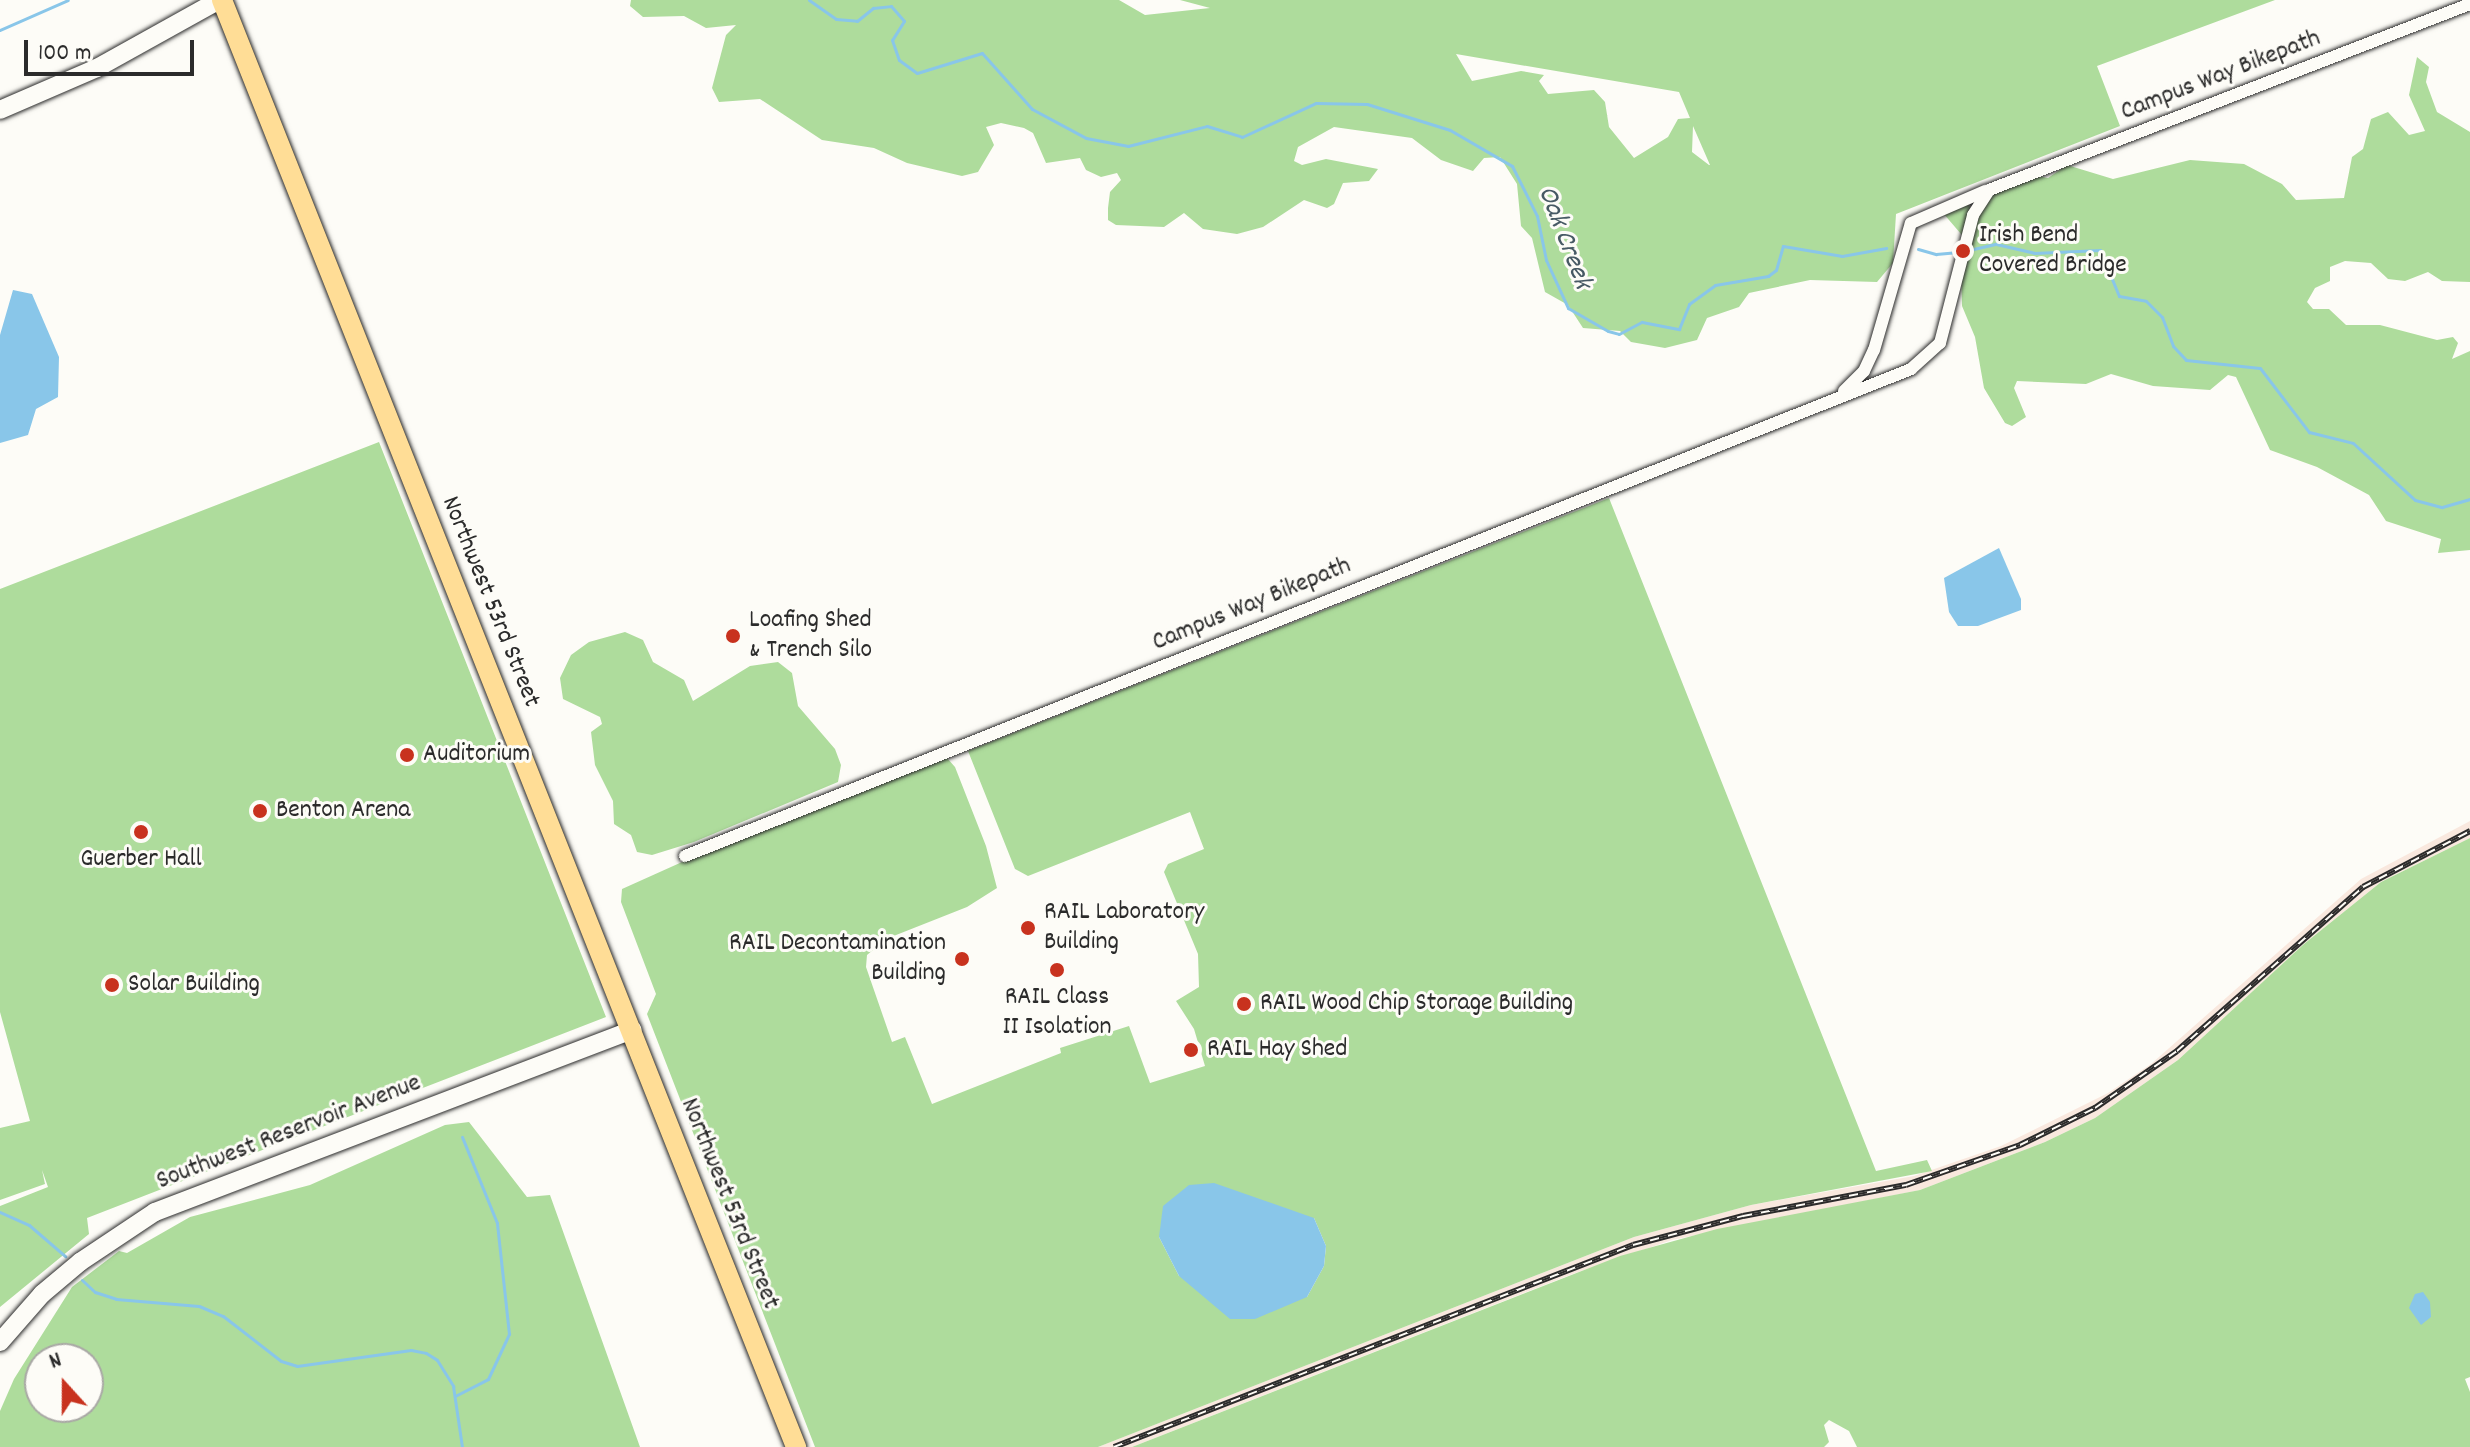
<!DOCTYPE html>
<style>
body{margin:0}
#map{position:relative;width:2470px;height:1447px;overflow:hidden;background:#fdfcf7;font-family:Dekko,sans-serif}
div>[style]{position:absolute}
[style*='--x']{left:calc(var(--x)*1px);top:calc(var(--y)*1px);width:calc(var(--w)*1px);rotate:calc(var(--a)*1deg)}
.built>*{inset:0;background:#f9e8de}
.green>*{inset:0;background:#aedc9c}
.water>*{inset:0;background:#89c6e9}
.stream>*{height:3px;margin:-1.5px;padding:0 1.5px;transform-origin:1.5px;border-radius:1.5px;background:#89c6e9}
.roads{filter:drop-shadow(0 0 2px #2b2b2b) drop-shadow(0 0 2px #2b2b2b)}
.street>*{height:12px;margin:-6px;padding:0 6px;transform-origin:6px;border-radius:6px;background:#fdfcf7}
.secondary>*{height:18px;margin:-9px;padding:0 9px;transform-origin:9px;border-radius:9px;background:#fdfcf7}
.primary>*{height:20px;margin:-10px;padding:0 10px;transform-origin:10px;border-radius:10px;background:#ffdd96}
.rail>*{height:6px;margin-top:-3px;transform-origin:0;background:repeating-linear-gradient(90deg,#fdfcf7 0 9px,#2b2b2b 0 18px);box-sizing:border-box;border-block:2px solid #2b2b2b}
.dots>*{width:22px;height:22px;translate:-50% -50%;box-sizing:border-box;border:4px solid #fdfcf7;border-radius:50%}
span{translate:-50% -50%;white-space:nowrap;text-align:center;line-height:1.15;-webkit-text-stroke:6px #fdfcf7;paint-order:stroke}
.street-label{font-size:26px;color:#2b2b2b}
.poi-label{font-size:26px;color:#2b2b2b}
.left{translate:0 -50%;text-align:left}
.right{translate:-100% -50%;text-align:right}
.water-label{font-size:28px;color:#475a64;font-style:italic}
.north{position:absolute;left:24px;top:1343px;width:80px;height:80px;box-sizing:border-box;background:#fdfcf7;border:2px solid #a9a8a5;border-radius:50%;rotate:339deg;font-size:22px;font-weight:700;line-height:32px;text-align:center;color:#2b2b2b}
.north::after{content:'';display:block;margin:auto;width:28px;height:36px;background:#c8321e;clip-path:polygon(50% 0,100% 100%,50% 72%,0 100%)}
.scale{position:absolute;left:24px;top:40px;width:170px;height:36px;box-sizing:border-box;border:4px solid #2b2b2b;border-top:0;padding-left:10px;font-size:24px;line-height:28px;white-space:nowrap;color:#2b2b2b;-webkit-text-stroke:6px #fdfcf7;paint-order:stroke}
</style>
<div id="map">
<div class="built">
<div style="clip-path:polygon(2470px 821px,2470px 838px,2381px 882px,2304px 944px,2178px 1060px,2095px 1118px,2045px 1142px,1920px 1190px,1672px 1240px,1570px 1275px,1132px 1447px,1098px 1447px,1634px 1237px,1751px 1205px,1914px 1176px,2001px 1146px,2108px 1093px,2151px 1064px,2361px 879px)"></div>
</div>
<div class="green">
<div style="clip-path:polygon(evenodd,631px 0,1119px 0,1145px 15px,1210px 8px,1180px 0,2275px 0,2097px 66px,2120px 126px,1896px 214px,1893px 263px,1877px 282px,1810px 280px,1749px 293px,1739px 307px,1707px 318px,1697px 340px,1665px 348px,1631px 342px,1620px 331px,1583px 328px,1568px 305px,1545px 292px,1532px 238px,1521px 226px,1517px 184px,1500px 157px,1484px 158px,1473px 171px,1441px 160px,1412px 138px,1334px 127px,1298px 147px,1294px 161px,1302px 165px,1326px 159px,1378px 169px,1369px 181px,1343px 183px,1334px 204px,1327px 208px,1304px 200px,1263px 227px,1237px 234px,1203px 229px,1184px 213px,1164px 227px,1116px 225px,1108px 220px,1108px 208px,1110px 192px,1121px 180px,1117px 173px,1101px 177px,1086px 170px,1080px 158px,1046px 163px,1033px 133px,1024px 128px,1001px 123px,986px 127px,994px 145px,978px 172px,962px 176px,907px 163px,874px 148px,822px 140px,760px 99px,719px 102px,712px 88px,726px 35px,736px 25px,706px 28px,684px 16px,643px 17px,630px 6px,631px 0,1456px 54px,1679px 92px,1690px 118px,1678px 119px,1668px 137px,1634px 158px,1609px 127px,1605px 102px,1594px 90px,1548px 94px,1539px 81px,1544px 75px,1521px 71px,1472px 81px,1456px 54px,631px 0,1693px 126px,1710px 165px,1709px 165px,1692px 152px,1693px 126px)"></div>
<div style="clip-path:polygon(2417px 57px,2429px 67px,2426px 82px,2437px 112px,2470px 132px,2470px 282px,2442px 281px,2428px 272px,2405px 281px,2388px 279px,2371px 263px,2345px 261px,2330px 267px,2330px 281px,2315px 288px,2307px 302px,2313px 309px,2329px 309px,2346px 325px,2380px 325px,2437px 340px,2453px 337px,2458px 343px,2452px 359px,2470px 351px,2470px 550px,2438px 553px,2441px 539px,2386px 521px,2369px 495px,2317px 467px,2270px 450px,2236px 377px,2228px 375px,2210px 390px,2153px 386px,2111px 374px,2086px 384px,2017px 381px,2014px 388px,2026px 417px,2012px 426px,2005px 423px,1984px 388px,1975px 337px,1962px 306px,1961px 267px,1973px 248px,1943px 213px,1966px 201px,1974px 213px,1997px 192px,2033px 175px,2048px 178px,2067px 165px,2113px 179px,2190px 160px,2244px 164px,2282px 184px,2296px 200px,2344px 198px,2352px 157px,2363px 149px,2371px 119px,2388px 112px,2409px 135px,2425px 131px,2409px 95px)"></div>
<div style="clip-path:polygon(379px 442px,606px 1017px,87px 1218px,89px 1234px,0 1307px,0 1206px,48px 1187px,42px 1170px,45px 1184px,0 1200px,0 1128px,30px 1121px,0 1012px,0 589px)"></div>
<div style="clip-path:polygon(evenodd,1609px 498px,1876px 1171px,1927px 1160px,1932px 1171px,1751px 1205px,1634px 1237px,1098px 1447px,815px 1447px,647px 1014px,656px 994px,621px 902px,622px 889px,731px 840px,947px 758px,955px 767px,986px 846px,997px 888px,967px 907px,886px 939px,867px 955px,866px 967px,892px 1042px,905px 1037px,932px 1104px,1061px 1053px,1060px 1048px,1129px 1026px,1150px 1083px,1205px 1066px,1194px 1029px,1176px 1001px,1199px 987px,1198px 954px,1164px 872px,1168px 864px,1204px 849px,1190px 812px,1028px 876px,1015px 869px,968px 751px,1609px 498px,1314px 1218px,1326px 1246px,1324px 1266px,1307px 1297px,1179px 1276px,1159px 1237px,1314px 1218px)"></div>
<div style="clip-path:polygon(625px 632px,643px 640px,653px 662px,684px 680px,693px 701px,750px 666px,778px 662px,792px 673px,798px 706px,835px 749px,841px 765px,838px 782px,694px 842px,652px 855px,637px 852px,631px 835px,614px 824px,613px 801px,595px 765px,591px 732px,602px 724px,600px 717px,563px 699px,560px 678px,571px 655px,589px 642px)"></div>
<div style="clip-path:polygon(2470px 838px,2470px 1377px,2465px 1379px,2470px 1392px,2470px 1447px,1857px 1447px,1849px 1431px,1829px 1420px,1824px 1425px,1829px 1442px,1824px 1447px,1132px 1447px,1620px 1256px,1717px 1229px,1920px 1190px,2045px 1142px,2095px 1118px,2178px 1060px,2304px 944px,2381px 882px)"></div>
<div style="clip-path:polygon(evenodd,469px 1122px,527px 1197px,550px 1195px,640px 1447px,0 1447px,0 1411px,14px 1379px,72px 1287px,119px 1251px,127px 1253px,190px 1217px,310px 1185px,445px 1125px,469px 1122px,88px 1359px,88px 1407px,40px 1407px,40px 1359px,88px 1359px)"></div>
</div>
<div class="water">
<div style="clip-path:polygon(13px 290px,32px 294px,59px 357px,58px 397px,36px 409px,28px 435px,0 443px,0 335px)"></div>
<div style="clip-path:polygon(1999px 548px,2021px 599px,2021px 610px,1978px 626px,1958px 626px,1949px 612px,1944px 578px)"></div>
<div style="clip-path:polygon(1214px 1183px,1314px 1218px,1326px 1246px,1324px 1266px,1307px 1297px,1255px 1319px,1230px 1319px,1179px 1276px,1159px 1237px,1163px 1206px,1189px 1185px)"></div>
<div style="clip-path:polygon(2415px 1294px,2423px 1292px,2430px 1302px,2431px 1317px,2421px 1325px,2409px 1308px)"></div>
</div>
<div class="stream">
<div style="--x:809;--y:0;--w:33;--a:35"></div>
<div style="--x:836;--y:19;--w:21;--a:5"></div>
<div style="--x:857;--y:21;--w:21;--a:-39"></div>
<div style="--x:873;--y:8;--w:18;--a:-6"></div>
<div style="--x:891;--y:6;--w:20;--a:49"></div>
<div style="--x:904;--y:21;--w:22;--a:122"></div>
<div style="--x:892;--y:40;--w:21;--a:71"></div>
<div style="--x:899;--y:60;--w:22;--a:36"></div>
<div style="--x:917;--y:73;--w:68;--a:-17.1"></div>
<div style="--x:982;--y:53;--w:75;--a:48.2"></div>
<div style="--x:1032;--y:109;--w:61;--a:28.2"></div>
<div style="--x:1086;--y:138;--w:43;--a:10.8"></div>
<div style="--x:1128;--y:146;--w:81;--a:-14.2"></div>
<div style="--x:1207;--y:126;--w:37;--a:17"></div>
<div style="--x:1242;--y:137;--w:81;--a:-24.7"></div>
<div style="--x:1316;--y:103;--w:51;--a:1.1"></div>
<div style="--x:1367;--y:104;--w:87;--a:17.4"></div>
<div style="--x:1450;--y:130;--w:72;--a:30.1"></div>
<div style="--x:1512;--y:166;--w:56;--a:63.4"></div>
<div style="--x:1537;--y:216;--w:45;--a:78.4"></div>
<div style="--x:1546;--y:260;--w:53;--a:65.4"></div>
<div style="--x:1568;--y:308;--w:46;--a:29.9"></div>
<div style="--x:1608;--y:331;--w:11;--a:15"></div>
<div style="--x:1619;--y:334;--w:26;--a:-28"></div>
<div style="--x:1642;--y:322;--w:38;--a:11"></div>
<div style="--x:1679;--y:329;--w:27;--a:-68"></div>
<div style="--x:1689;--y:304;--w:32;--a:-36"></div>
<div style="--x:1715;--y:285;--w:54;--a:-9.6"></div>
<div style="--x:1768;--y:276;--w:10;--a:-37"></div>
<div style="--x:1776;--y:270;--w:25;--a:-74"></div>
<div style="--x:1783;--y:246;--w:60;--a:9.6"></div>
<div style="--x:1842;--y:256;--w:45;--a:-10.3"></div>
<div style="--x:0;--y:30;--w:74;--a:-23.8"></div>
<div style="--x:1918;--y:249;--w:19;--a:16"></div>
<div style="--x:1936;--y:254;--w:25;--a:-5"></div>
<div style="--x:1969;--y:250;--w:28;--a:-13"></div>
<div style="--x:1996;--y:244;--w:39;--a:13"></div>
<div style="--x:2034;--y:253;--w:66;--a:-2.6"></div>
<div style="--x:2100;--y:250;--w:50;--a:67.6"></div>
<div style="--x:2119;--y:296;--w:27;--a:10"></div>
<div style="--x:2146;--y:301;--w:23;--a:45"></div>
<div style="--x:2162;--y:317;--w:31;--a:69"></div>
<div style="--x:2173;--y:346;--w:19;--a:47"></div>
<div style="--x:2186;--y:360;--w:74;--a:6.2"></div>
<div style="--x:2260;--y:368;--w:81;--a:52.6"></div>
<div style="--x:2309;--y:432;--w:45;--a:14"></div>
<div style="--x:2353;--y:443;--w:84;--a:42.6"></div>
<div style="--x:2415;--y:500;--w:28;--a:15"></div>
<div style="--x:2442;--y:507;--w:29;--a:-16"></div>
<div style="--x:0;--y:1212;--w:32;--a:24"></div>
<div style="--x:29;--y:1225;--w:48;--a:40.7"></div>
<div style="--x:82;--y:1280;--w:18;--a:43"></div>
<div style="--x:95;--y:1292;--w:22;--a:18"></div>
<div style="--x:116;--y:1299;--w:83;--a:4.8"></div>
<div style="--x:199;--y:1306;--w:26;--a:23"></div>
<div style="--x:223;--y:1316;--w:73;--a:37.8"></div>
<div style="--x:281;--y:1361;--w:17;--a:17"></div>
<div style="--x:297;--y:1366;--w:115;--a:-8"></div>
<div style="--x:411;--y:1350;--w:15;--a:11"></div>
<div style="--x:426;--y:1353;--w:13;--a:32"></div>
<div style="--x:437;--y:1360;--w:31;--a:58"></div>
<div style="--x:453;--y:1386;--w:62;--a:81.6"></div>
<div style="--x:455;--y:1396;--w:37;--a:-27"></div>
<div style="--x:488;--y:1379;--w:50;--a:-65"></div>
<div style="--x:509;--y:1334;--w:112;--a:-96.2"></div>
<div style="--x:497;--y:1223;--w:93;--a:-112.1"></div>
</div>
<div class="roads">
<div class="street">
<div style="--x:1844;--y:391;--w:28;--a:-45"></div>
<div style="--x:1864;--y:371;--w:23;--a:-65"></div>
<div style="--x:1874;--y:350;--w:132;--a:-73.8"></div>
<div style="--x:1911;--y:223;--w:81;--a:-23.4"></div>
<div style="--x:685;--y:856;--w:1319;--a:-21.66"></div>
<div style="--x:1911;--y:369;--w:39;--a:-42"></div>
<div style="--x:1940;--y:343;--w:132;--a:-75.5"></div>
<div style="--x:1973;--y:215;--w:30;--a:-57"></div>
<div style="--x:1989;--y:190;--w:516;--a:-21.14"></div>
</div>
<div class="secondary">
<div style="--x:0;--y:110;--w:106;--a:-23.4"></div>
<div style="--x:97;--y:68;--w:140;--a:-29.1"></div>
<div style="--x:0;--y:1342;--w:64;--a:-48.8"></div>
<div style="--x:42;--y:1294;--w:50;--a:-40.1"></div>
<div style="--x:80;--y:1262;--w:90;--a:-33.7"></div>
<div style="--x:155;--y:1212;--w:511;--a:-20.88"></div>
</div>
<div class="primary">
<div style="--x:222;--y:0;--w:1557;--a:68.36"></div>
</div>
</div>
<div class="rail">
<div style="--x:1114;--y:1447;--w:557;--a:-21.27"></div>
<div style="--x:1633;--y:1245;--w:114;--a:-14.8"></div>
<div style="--x:1743;--y:1216;--w:166;--a:-10.8"></div>
<div style="--x:1906;--y:1185;--w:121;--a:-19.3"></div>
<div style="--x:2020;--y:1145;--w:84;--a:-26.3"></div>
<div style="--x:2095;--y:1108;--w:100;--a:-34.8"></div>
<div style="--x:2177;--y:1051;--w:248;--a:-41.4"></div>
<div style="--x:2363;--y:887;--w:121;--a:-27.6"></div>
</div>
<div class="dots">
<div style="left:1963px;top:251px;background:#c8321e"></div>
<div style="left:733px;top:636px;background:#c8321e"></div>
<div style="left:407px;top:755px;background:#c8321e"></div>
<div style="left:260px;top:811px;background:#c8321e"></div>
<div style="left:141px;top:832px;background:#c8321e"></div>
<div style="left:1028px;top:928px;background:#c8321e"></div>
<div style="left:962px;top:959px;background:#c8321e"></div>
<div style="left:1057px;top:970px;background:#c8321e"></div>
<div style="left:112px;top:985px;background:#c8321e"></div>
<div style="left:1244px;top:1004px;background:#c8321e"></div>
<div style="left:1191px;top:1050px;background:#c8321e"></div>
</div>
<div class="street-label">
<span style="left:2221px;top:76px;rotate:-21deg">Campus Way Bikepath</span>
<span style="left:490px;top:602px;rotate:68deg">Northwest 53rd Street</span>
<span style="left:1252px;top:605px;rotate:-22deg">Campus Way Bikepath</span>
<span style="left:289px;top:1133px;rotate:-21deg">Southwest Reservoir Avenue</span>
<span style="left:729px;top:1204px;rotate:68deg">Northwest 53rd Street</span>
</div>
<div class="poi-label">
<span class="left" style="left:1979px;top:251px">Irish Bend<br>Covered Bridge</span>
<span class="left" style="left:749px;top:636px">Loafing Shed<br>&amp; Trench Silo</span>
<span class="left" style="left:423px;top:755px">Auditorium</span>
<span class="left" style="left:276px;top:811px">Benton Arena</span>
<span style="left:141px;top:860px">Guerber Hall</span>
<span class="left" style="left:1044px;top:928px">RAIL Laboratory<br>Building</span>
<span class="right" style="left:946px;top:959px">RAIL Decontamination<br>Building</span>
<span class="left" style="left:128px;top:985px">Solar Building</span>
<span style="left:1057px;top:1013px">RAIL Class<br>II Isolation</span>
<span class="left" style="left:1260px;top:1004px">RAIL Wood Chip Storage Building</span>
<span class="left" style="left:1207px;top:1050px">RAIL Hay Shed</span>
</div>
<div class="water-label">
<span style="left:1563px;top:238px;rotate:69deg">Oak Creek</span>
</div>
<div class="north">N</div>
<div class="scale">100 m</div>
</div>
